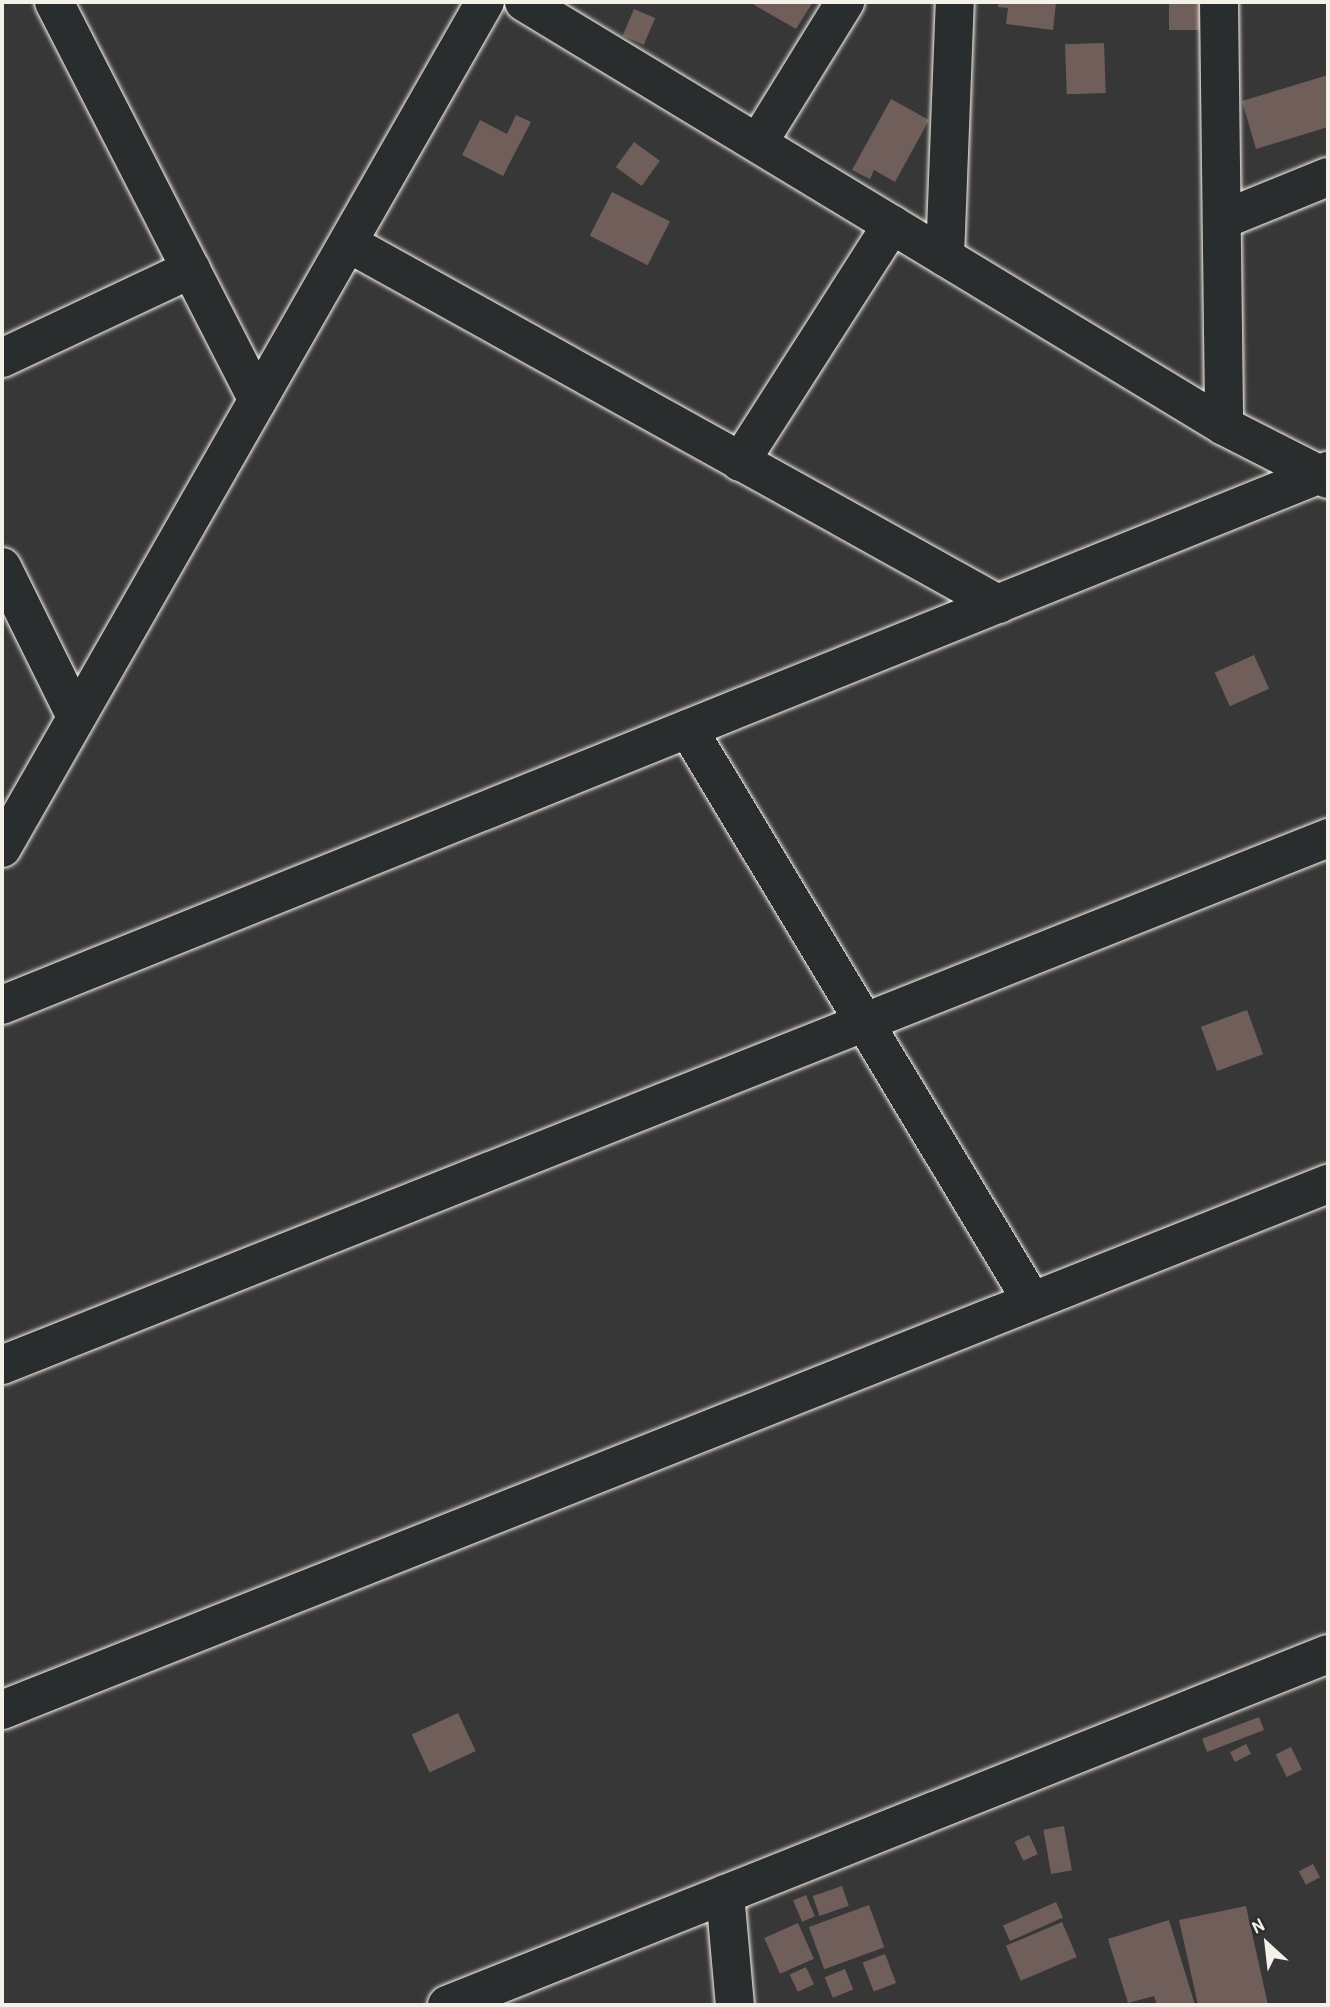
<!DOCTYPE html>
<style>
body{margin:0}
#map{position:relative;width:1330px;height:2007px;overflow:hidden;background:#383737;font-family:"Patrick Hand",sans-serif}
div>[style]{position:absolute}
[style*='--x']{left:calc(var(--x)*1px);top:calc(var(--y)*1px);width:calc(var(--w)*1px);rotate:calc(var(--a)*1deg)}
.building>*{inset:0;background:#705e5a;transform-origin:0 0}
.roads{filter:drop-shadow(0 0 2px #f4f1e8) drop-shadow(0 0 2px #f4f1e8)}
.minor>*{height:38px;margin:-19px;padding:0 19px;transform-origin:19px;border-radius:19px;background:#2a2d2e}
span{translate:-50% -50%;white-space:nowrap;text-align:center;line-height:1.15;-webkit-text-stroke:7px #2a2d2e;paint-order:stroke}
.frame{position:absolute;inset:0;border:4px solid #f4f1e8;pointer-events:none}
.north{position:absolute;left:1232px;top:1909px;width:70px;height:70px;-webkit-text-stroke:5px #2a2d2e;paint-order:stroke;rotate:333deg;font-size:19px;font-weight:700;line-height:28px;text-align:center;color:#f4f1e8}
.north::after{content:'';display:block;margin:auto;width:24px;height:32px;background:#f4f1e8;clip-path:polygon(50% 0,100% 100%,50% 72%,0 100%)}
</style>
<div id="map">
<div class="building">
<div style="clip-path:polygon(749px 2px,813px 2px,796px 29px)"></div>
<div style="clip-path:polygon(999px 2px,1056px 2px,1053px 30px,1006px 24px,1008px 8px,998px 7px)"></div>
<div style="left:1169px;top:2px;width:38px;height:28px"></div>
<div style="left:634px;top:9px;width:23px;height:29px;rotate:23deg"></div>
<div style="left:1104px;top:43px;width:50px;height:39px;rotate:88deg"></div>
<div style="clip-path:polygon(1328px 75px,1328px 127px,1256px 149px,1242px 101px)"></div>
<div style="clip-path:polygon(891px 99px,929px 120px,895px 182px,874px 170px,870px 179px,852px 170px)"></div>
<div style="clip-path:polygon(516px 115px,531px 122px,503px 176px,462px 155px,480px 120px,507px 134px)"></div>
<div style="left:634px;top:142px;width:32px;height:31px;rotate:36deg"></div>
<div style="left:612px;top:192px;width:65px;height:49px;rotate:27deg"></div>
<div style="left:1254px;top:655px;width:37px;height:43px;rotate:66deg"></div>
<div style="left:1247px;top:1010px;width:47px;height:49px;rotate:70deg"></div>
<div style="left:458px;top:1713px;width:42px;height:51px;rotate:65deg"></div>
<div style="left:1259px;top:1717px;width:14px;height:61px;rotate:69deg"></div>
<div style="left:1246px;top:1744px;width:11px;height:18px;rotate:63deg"></div>
<div style="left:1291px;top:1747px;width:25px;height:17px;rotate:64deg"></div>
<div style="left:1064px;top:1826px;width:45px;height:21px;rotate:80deg"></div>
<div style="left:1029px;top:1835px;width:21px;height:16px;rotate:65deg"></div>
<div style="left:1313px;top:1864px;width:15px;height:16px;rotate:62deg"></div>
<div style="left:842px;top:1886px;width:21px;height:31px;rotate:71deg"></div>
<div style="left:806px;top:1895px;width:23px;height:14px;rotate:67deg"></div>
<div style="left:1056px;top:1902px;width:17px;height:58px;rotate:66deg"></div>
<div style="left:869px;top:1905px;width:45px;height:64px;rotate:70deg"></div>
<div style="clip-path:polygon(1246px 1906px,1268px 2005px,1198px 2005px,1179px 1920px)"></div>
<div style="clip-path:polygon(1169px 1920px,1195px 2005px,1157px 2005px,1154px 1996px,1128px 2003px,1108px 1939px)"></div>
<div style="left:1062px;top:1922px;width:38px;height:61px;rotate:67deg"></div>
<div style="left:798px;top:1923px;width:39px;height:37px;rotate:66deg"></div>
<div style="left:885px;top:1954px;width:31px;height:24px;rotate:69deg"></div>
<div style="left:806px;top:1967px;width:19px;height:18px;rotate:65deg"></div>
<div style="left:845px;top:1969px;width:22px;height:22px;rotate:68deg"></div>
</div>
<div class="roads">
<div class="minor">
<div style="--x:54;--y:2;--w:447;--a:62.9"></div>
<div style="--x:524;--y:2;--w:818;--a:31.2"></div>
<div style="--x:1224;--y:426;--w:117;--a:27"></div>
<div style="--x:1219;--y:2;--w:424;--a:89.3"></div>
<div style="--x:758;--y:143;--w:166;--a:-58.3"></div>
<div style="--x:1222;--y:220;--w:114;--a:-22.1"></div>
<div style="--x:348;--y:243;--w:744;--a:29.05"></div>
<div style="--x:945;--y:257;--w:255;--a:-87.8"></div>
<div style="--x:2;--y:358;--w:209;--a:-25.2"></div>
<div style="--x:740;--y:462;--w:282;--a:-57.4"></div>
<div style="--x:2;--y:567;--w:167;--a:63.7"></div>
<div style="--x:688;--y:729;--w:667;--a:58.98"></div>
<div style="--x:2;--y:848;--w:974;--a:-60.28"></div>
<div style="--x:2;--y:1005;--w:1429;--a:-21.94"></div>
<div style="--x:2;--y:1365;--w:1427;--a:-21.67"></div>
<div style="--x:2;--y:1710;--w:1427;--a:-21.64"></div>
<div style="--x:725;--y:1894;--w:111;--a:84.9"></div>
<div style="--x:447;--y:2005;--w:948;--a:-21.72"></div>
</div>
</div>
<div class="frame"></div>
<div class="north">N</div>
</div>
